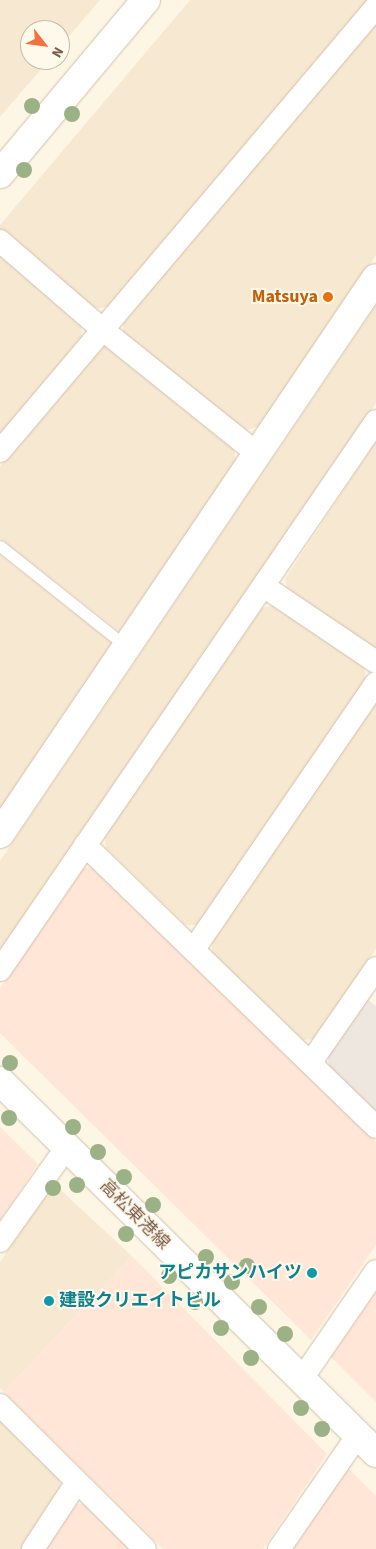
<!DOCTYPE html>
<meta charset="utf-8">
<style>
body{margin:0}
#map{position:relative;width:376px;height:1549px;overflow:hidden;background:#fef6e4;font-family:"Source Sans 3","Noto Sans JP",sans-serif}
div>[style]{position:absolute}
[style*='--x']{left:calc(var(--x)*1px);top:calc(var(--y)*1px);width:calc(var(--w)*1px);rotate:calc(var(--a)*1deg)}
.residential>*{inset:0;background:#f7e8d2}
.commercial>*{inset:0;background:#ffe6d7}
.industrial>*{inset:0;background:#eee7df}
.roads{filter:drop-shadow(0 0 1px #d3c0ab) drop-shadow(0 0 1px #d3c0ab)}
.service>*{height:11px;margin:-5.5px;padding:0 5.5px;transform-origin:5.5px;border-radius:5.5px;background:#fff}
.minor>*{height:22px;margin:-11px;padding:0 11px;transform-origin:11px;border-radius:11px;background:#fff}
.tertiary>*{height:28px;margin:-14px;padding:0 14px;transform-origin:14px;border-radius:14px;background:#fff}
.secondary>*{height:28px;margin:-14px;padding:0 14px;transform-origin:14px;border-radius:14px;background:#fff}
.trees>*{width:16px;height:16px;margin:-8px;border-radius:50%;background:#9bb287}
.dots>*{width:14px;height:14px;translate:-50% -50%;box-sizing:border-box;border:2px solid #fff9ec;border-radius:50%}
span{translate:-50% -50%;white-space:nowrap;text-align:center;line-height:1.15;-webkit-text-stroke:4px #fff9ec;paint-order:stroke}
.food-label{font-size:18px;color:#c56008;font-weight:700}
.right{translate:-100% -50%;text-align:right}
.street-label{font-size:18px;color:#795c47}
.culture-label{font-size:18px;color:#0d838f;font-weight:700}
.left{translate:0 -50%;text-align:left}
.north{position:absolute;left:20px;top:20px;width:50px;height:50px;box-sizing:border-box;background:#fff9ec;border:1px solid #c9baaa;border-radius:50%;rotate:120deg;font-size:14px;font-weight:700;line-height:20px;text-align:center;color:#795c47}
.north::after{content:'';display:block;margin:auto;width:18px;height:22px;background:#f3713e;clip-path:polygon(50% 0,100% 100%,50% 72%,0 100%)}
</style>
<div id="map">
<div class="residential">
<div style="clip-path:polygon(0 0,100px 0,60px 47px,60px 30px,30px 30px,30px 60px,49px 60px,0 117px)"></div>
<div style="clip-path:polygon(190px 0,367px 0,108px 307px,93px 309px,0 230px,0 225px)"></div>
<div style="clip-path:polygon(376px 21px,376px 255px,260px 426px,244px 431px,123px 333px,123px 319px)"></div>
<div style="clip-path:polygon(0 256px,81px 324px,82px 338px,0 435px)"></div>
<div style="clip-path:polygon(376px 305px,376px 403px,257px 582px,0 952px,0 861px)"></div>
<div style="clip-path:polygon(101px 346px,108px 346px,234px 446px,236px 462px,120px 632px,0 538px,0 466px)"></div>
<div style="clip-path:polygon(376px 441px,376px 652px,288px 591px,285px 579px)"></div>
<div style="clip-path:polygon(0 555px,113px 644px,0 811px)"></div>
<div style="clip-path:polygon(275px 605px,364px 666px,366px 679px,200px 925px,186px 925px,106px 848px,104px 835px,262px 608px)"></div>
<div style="clip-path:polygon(376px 701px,376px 949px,314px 1039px,302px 1040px,212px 954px,212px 941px)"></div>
<div style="clip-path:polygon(53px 1183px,132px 1256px,4px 1392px,0 1388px,0 1262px)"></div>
<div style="clip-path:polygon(0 1420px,59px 1477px,61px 1490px,21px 1549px,0 1549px)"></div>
</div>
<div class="commercial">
<div style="clip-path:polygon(97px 867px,376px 1142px,376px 1245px,311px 1340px,0 1033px,0 988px,82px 868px)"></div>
<div style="clip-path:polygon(0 1127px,38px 1164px,0 1220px)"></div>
<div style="clip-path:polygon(132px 1256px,327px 1454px,263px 1549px,163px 1549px,4px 1392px)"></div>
<div style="clip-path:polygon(376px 1291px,376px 1402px,331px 1357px)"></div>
<div style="clip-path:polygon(347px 1467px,376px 1496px,376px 1549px,293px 1549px)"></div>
<div style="clip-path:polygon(74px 1504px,86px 1504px,133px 1549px,43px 1549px)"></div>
</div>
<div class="industrial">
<div style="clip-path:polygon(367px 999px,376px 1006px,376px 1114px,329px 1068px,328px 1056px)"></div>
</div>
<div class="roads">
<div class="service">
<div style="--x:0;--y:546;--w:162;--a:38.5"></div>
</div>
<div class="minor">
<div style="--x:0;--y:241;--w:136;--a:40.8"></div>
<div style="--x:103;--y:330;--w:198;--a:38.7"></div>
<div style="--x:0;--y:451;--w:582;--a:-49.74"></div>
<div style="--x:265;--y:587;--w:134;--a:34"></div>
<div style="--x:85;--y:845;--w:405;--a:44.1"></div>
<div style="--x:194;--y:949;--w:322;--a:-55.6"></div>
<div style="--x:0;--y:970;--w:665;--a:-55.59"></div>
<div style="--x:311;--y:1062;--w:114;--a:-55.3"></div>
<div style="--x:0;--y:1241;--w:114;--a:-54.6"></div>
<div style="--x:301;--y:1380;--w:132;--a:-55.5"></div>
<div style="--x:0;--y:1405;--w:204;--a:44.8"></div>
<div style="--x:33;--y:1549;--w:80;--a:-56.7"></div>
<div style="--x:279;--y:1549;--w:139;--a:-55.3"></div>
</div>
<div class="tertiary">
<div style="--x:0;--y:174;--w:227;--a:-50"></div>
<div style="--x:0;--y:834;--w:671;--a:-55.93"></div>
</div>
<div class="secondary">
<div style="--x:0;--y:1081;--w:529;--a:44.69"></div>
</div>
</div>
<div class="trees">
<div style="left:32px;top:106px"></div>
<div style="left:72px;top:114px"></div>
<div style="left:24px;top:170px"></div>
<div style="left:10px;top:1063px"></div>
<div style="left:9px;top:1118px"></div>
<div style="left:73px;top:1127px"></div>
<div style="left:98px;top:1152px"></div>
<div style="left:124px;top:1177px"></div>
<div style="left:77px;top:1185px"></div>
<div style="left:53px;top:1188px"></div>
<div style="left:153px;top:1205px"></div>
<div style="left:126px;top:1234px"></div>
<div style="left:206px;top:1257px"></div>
<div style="left:247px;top:1266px"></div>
<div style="left:169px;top:1276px"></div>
<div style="left:232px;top:1282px"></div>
<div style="left:195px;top:1302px"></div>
<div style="left:259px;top:1307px"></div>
<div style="left:221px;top:1328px"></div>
<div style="left:285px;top:1334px"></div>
<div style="left:251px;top:1358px"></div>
<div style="left:301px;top:1408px"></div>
<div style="left:322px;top:1429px"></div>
</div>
<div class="dots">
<div style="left:328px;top:297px;background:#e8710a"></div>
<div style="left:312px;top:1273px;background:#0f9aa8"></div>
<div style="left:49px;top:1301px;background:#0f9aa8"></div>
</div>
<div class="food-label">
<span class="right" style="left:318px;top:297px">Matsuya</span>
</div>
<div class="street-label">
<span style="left:134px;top:1215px;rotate:45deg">高松東港線</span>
</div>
<div class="culture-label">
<span class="right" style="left:302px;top:1273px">アピカサンハイツ</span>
<span class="left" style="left:59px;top:1301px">建設クリエイトビル</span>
</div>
<div class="north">N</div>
</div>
